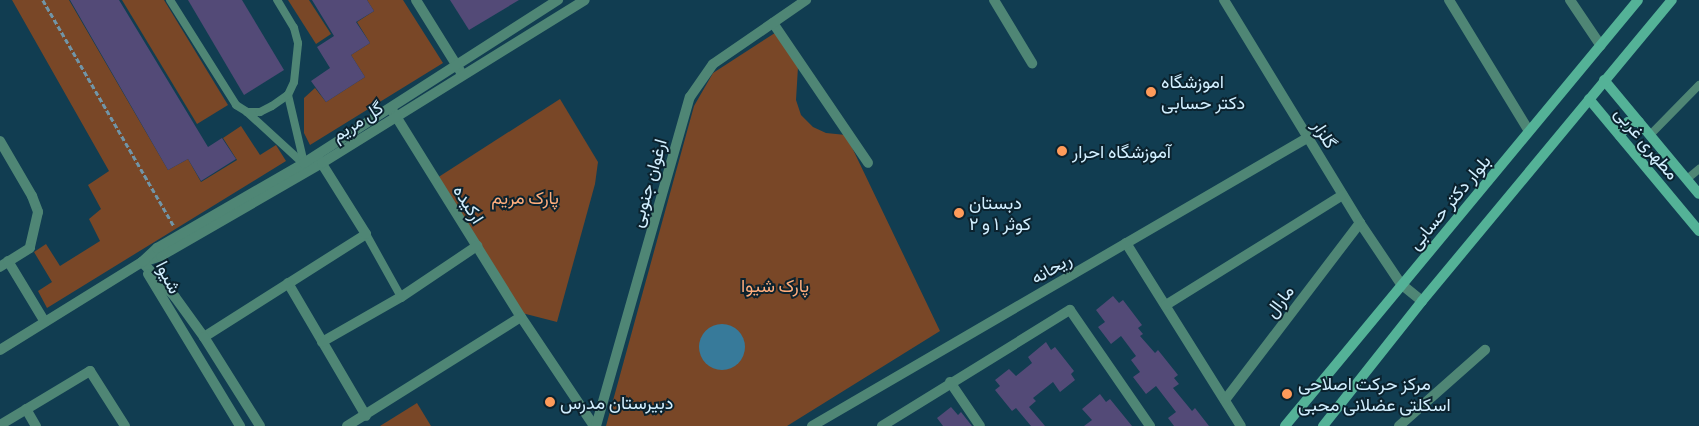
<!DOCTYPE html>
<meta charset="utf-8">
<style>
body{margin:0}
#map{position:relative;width:1699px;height:426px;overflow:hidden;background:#113d51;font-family:Manrope,Vazirmatn,sans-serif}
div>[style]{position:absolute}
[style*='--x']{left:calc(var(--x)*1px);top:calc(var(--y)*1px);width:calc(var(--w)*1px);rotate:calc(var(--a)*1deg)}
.green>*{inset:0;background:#794727}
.water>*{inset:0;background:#377a9a}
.round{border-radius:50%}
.building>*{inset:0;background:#534a77}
.path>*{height:2.5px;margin-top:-1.25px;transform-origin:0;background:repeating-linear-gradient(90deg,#7195a7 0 5px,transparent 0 7.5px)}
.service>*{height:8px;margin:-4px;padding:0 4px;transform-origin:4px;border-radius:4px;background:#4f8675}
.minor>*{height:10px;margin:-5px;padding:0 5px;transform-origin:5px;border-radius:5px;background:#4f8675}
.tertiary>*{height:10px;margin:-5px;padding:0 5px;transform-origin:5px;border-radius:5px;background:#4f8675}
.secondary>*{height:10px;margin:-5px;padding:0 5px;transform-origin:5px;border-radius:5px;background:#54b297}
.dots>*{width:14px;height:14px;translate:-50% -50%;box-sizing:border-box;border:2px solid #0b222e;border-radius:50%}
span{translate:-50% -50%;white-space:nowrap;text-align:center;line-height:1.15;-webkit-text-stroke:4px #0b222e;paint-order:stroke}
.poi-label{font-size:18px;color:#d2efff}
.left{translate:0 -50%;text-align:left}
.street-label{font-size:18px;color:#d2efff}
.park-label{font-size:18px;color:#ffae7d}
</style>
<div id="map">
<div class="green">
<div style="clip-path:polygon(12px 0,69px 0,168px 170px,188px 159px,201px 182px,237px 160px,223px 138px,241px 126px,260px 155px,276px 145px,286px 161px,47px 308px,38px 291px,52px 282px,34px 252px,46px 244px,60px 266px,100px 241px,89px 219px,101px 209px,88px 185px,109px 171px)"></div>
<div style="clip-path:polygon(122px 0,164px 0,228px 105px,197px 124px)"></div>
<div style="clip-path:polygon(288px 0,309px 0,331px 34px,316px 44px)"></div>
<div style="clip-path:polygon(367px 0,403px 0,443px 63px,310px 145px,304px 133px,304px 98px,315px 88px,326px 102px,365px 77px,351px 55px,370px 43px,357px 22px,374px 11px)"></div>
<div style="clip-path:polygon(778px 31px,798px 67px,796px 100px,801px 115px,813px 127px,826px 133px,846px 135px,940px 331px,787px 426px,606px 426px,694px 106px,713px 73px)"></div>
<div style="clip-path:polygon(560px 99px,598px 162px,595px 184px,557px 322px,522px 313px,437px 178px)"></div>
<div style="clip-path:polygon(417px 403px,431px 426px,380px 426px)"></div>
</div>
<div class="water">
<div class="round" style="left:699px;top:324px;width:46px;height:46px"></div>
</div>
<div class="building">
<div style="clip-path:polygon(70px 0,119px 0,208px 147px,222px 138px,236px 159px,201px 181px,188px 159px,168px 170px)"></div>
<div style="clip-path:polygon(188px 0,242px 0,284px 70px,244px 95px)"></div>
<div style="clip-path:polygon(312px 0,367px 0,374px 11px,356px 22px,370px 43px,351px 55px,365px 77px,326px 102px,311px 81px,330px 68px,317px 47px,334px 36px)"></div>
<div style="clip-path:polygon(450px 0,519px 0,469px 30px)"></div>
<div style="clip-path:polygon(1113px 296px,1119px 303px,1123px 300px,1142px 325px,1138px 328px,1143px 334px,1140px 336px,1155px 353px,1158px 350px,1178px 375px,1174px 378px,1179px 384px,1173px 388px,1192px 411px,1195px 408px,1209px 426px,1174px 426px,1168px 418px,1176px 412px,1156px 386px,1146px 394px,1133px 377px,1140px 372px,1131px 360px,1136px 356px,1121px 336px,1111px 344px,1098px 327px,1105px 322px,1096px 310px)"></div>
<div style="clip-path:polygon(1046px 342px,1051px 350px,1055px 347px,1074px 371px,1071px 374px,1075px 380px,1060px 392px,1053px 382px,1033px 398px,1036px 401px,1029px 407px,1045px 426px,1031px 426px,1016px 408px,1012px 411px,995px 390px,1000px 386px,995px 380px,1009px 369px,1016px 376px,1032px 363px,1028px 357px)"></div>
<div style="clip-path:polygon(1100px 394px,1106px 402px,1110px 399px,1132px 426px,1084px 426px,1092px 420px,1082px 409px)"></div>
<div style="clip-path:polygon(951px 407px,958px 415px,961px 412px,972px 426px,943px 426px,937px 418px)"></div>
</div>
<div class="path">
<div style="--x:43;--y:0;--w:261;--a:59.9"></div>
</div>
<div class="service">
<div style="--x:170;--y:0;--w:124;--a:57.8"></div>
<div style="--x:236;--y:105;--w:13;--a:32"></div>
<div style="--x:247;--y:112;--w:80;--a:42.5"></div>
<div style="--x:288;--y:95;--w:70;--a:76.8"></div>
<div style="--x:247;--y:112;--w:13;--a:0"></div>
<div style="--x:260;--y:112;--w:13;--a:-27"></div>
<div style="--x:272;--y:106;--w:19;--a:-35"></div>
<div style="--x:288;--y:95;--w:14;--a:-65"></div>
<div style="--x:294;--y:82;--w:39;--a:-84"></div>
<div style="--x:298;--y:43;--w:16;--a:-105"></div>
<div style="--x:294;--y:28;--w:33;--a:-121"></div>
<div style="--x:1650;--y:135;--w:70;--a:-45.6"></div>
<div style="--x:1687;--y:179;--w:16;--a:-40"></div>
<div style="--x:366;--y:234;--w:72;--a:60.9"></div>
</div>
<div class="minor">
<div style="--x:416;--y:0;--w:87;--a:58.1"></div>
<div style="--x:994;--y:0;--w:74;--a:58.9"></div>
<div style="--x:1224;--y:0;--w:261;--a:58.6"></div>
<div style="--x:1360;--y:223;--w:73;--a:56.1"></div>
<div style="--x:1401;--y:284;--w:27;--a:39"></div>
<div style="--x:1449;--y:0;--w:153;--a:58.6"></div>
<div style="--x:1570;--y:0;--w:55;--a:56"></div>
<div style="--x:773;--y:23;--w:169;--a:55.8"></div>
<div style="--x:392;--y:110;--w:244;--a:58.1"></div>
<div style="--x:521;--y:317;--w:131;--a:56.2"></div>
<div style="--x:0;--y:141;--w:64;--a:59.8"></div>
<div style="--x:32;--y:196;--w:17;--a:69"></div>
<div style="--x:38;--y:212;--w:37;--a:103"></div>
<div style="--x:30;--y:248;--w:36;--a:148"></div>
<div style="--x:1126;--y:243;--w:216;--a:57.9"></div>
<div style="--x:8;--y:261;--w:71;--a:58.8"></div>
<div style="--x:288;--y:283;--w:154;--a:59.6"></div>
<div style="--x:1166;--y:305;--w:208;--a:-31.9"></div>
<div style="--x:204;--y:337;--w:192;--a:-32.4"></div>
<div style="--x:366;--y:234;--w:92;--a:-122.1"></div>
<div style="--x:322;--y:342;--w:91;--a:-29.7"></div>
<div style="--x:401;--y:297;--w:92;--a:-33.9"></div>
<div style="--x:950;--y:382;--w:53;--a:55.7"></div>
<div style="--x:1225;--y:400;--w:223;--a:-52.7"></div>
<div style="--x:26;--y:409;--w:20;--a:60"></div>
<div style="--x:0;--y:425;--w:105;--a:-31"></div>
<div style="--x:90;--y:371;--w:65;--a:57.5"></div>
<div style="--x:347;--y:426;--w:205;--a:-32.1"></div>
<div style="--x:812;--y:426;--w:573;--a:-30.19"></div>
<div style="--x:882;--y:426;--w:221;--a:-31.7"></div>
<div style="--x:1070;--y:310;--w:141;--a:55.4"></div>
<div style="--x:1399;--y:426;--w:115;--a:-41.5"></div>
</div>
<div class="tertiary">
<div style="--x:146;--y:261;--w:16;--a:-18"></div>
<div style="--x:161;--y:256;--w:186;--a:-30"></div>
<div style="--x:322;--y:163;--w:309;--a:-31.8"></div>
<div style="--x:142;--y:262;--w:48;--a:46.7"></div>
<div style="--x:175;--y:297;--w:49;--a:54.1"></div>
<div style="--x:204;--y:337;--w:105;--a:57.8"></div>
<div style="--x:148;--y:274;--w:178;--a:58.8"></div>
<div style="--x:0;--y:350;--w:167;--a:-31.8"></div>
<div style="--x:142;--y:262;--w:21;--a:-43"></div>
<div style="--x:157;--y:248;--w:170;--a:-30"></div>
<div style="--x:304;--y:163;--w:302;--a:-32.7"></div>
<div style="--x:596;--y:426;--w:342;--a:-74.1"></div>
<div style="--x:690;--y:97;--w:40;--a:-55.1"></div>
<div style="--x:713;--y:64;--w:113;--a:-34.5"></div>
</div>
<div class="secondary">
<div style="--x:1604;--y:80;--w:148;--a:50.2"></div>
<div style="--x:1589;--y:99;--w:172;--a:50.2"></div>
<div style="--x:1620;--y:136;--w:16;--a:-60"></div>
<div style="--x:1628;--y:122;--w:11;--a:0"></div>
<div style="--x:1285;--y:426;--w:553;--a:-50.35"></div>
<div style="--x:1323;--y:426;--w:159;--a:-51.6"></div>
<div style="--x:1422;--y:301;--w:391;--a:-50.3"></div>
</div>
<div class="dots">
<div style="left:1151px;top:92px;background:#ff9b5a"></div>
<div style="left:1062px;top:151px;background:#ff9b5a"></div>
<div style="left:959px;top:213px;background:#ff9b5a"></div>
<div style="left:1287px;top:394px;background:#ff9b5a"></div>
<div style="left:550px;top:402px;background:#ff9b5a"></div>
</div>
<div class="poi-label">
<span class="left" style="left:1161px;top:92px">اموزشگاه<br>دکتر حسابی</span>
<span class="left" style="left:1072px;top:151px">آموزشگاه احرار</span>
<span class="left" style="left:969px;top:213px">دبستان<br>کوثر ۱ و ۲</span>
<span class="left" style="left:1298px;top:394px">مرکز حرکت اصلاحی<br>اسکلتی عضلانی محبی</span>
<span class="left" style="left:560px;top:402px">دبیرستان مدرس</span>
</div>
<div class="street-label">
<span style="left:357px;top:121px;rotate:-33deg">گل مریم</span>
<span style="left:1325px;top:134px;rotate:58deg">گلزار</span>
<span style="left:1647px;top:143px;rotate:50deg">مطهری غربی</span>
<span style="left:648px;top:183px;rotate:-74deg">ارغوان جنوبی</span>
<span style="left:1449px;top:202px;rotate:-50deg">بلوار دکتر حسابی</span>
<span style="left:469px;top:204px;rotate:58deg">ارکیده</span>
<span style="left:1051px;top:268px;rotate:-30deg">ریحانه</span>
<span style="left:169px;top:277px;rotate:63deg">شیوا</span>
<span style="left:1279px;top:301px;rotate:-53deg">مارال</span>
</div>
<div class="park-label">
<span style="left:525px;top:197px">پارک مریم</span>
<span style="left:775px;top:285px">پارک شیوا</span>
</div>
</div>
